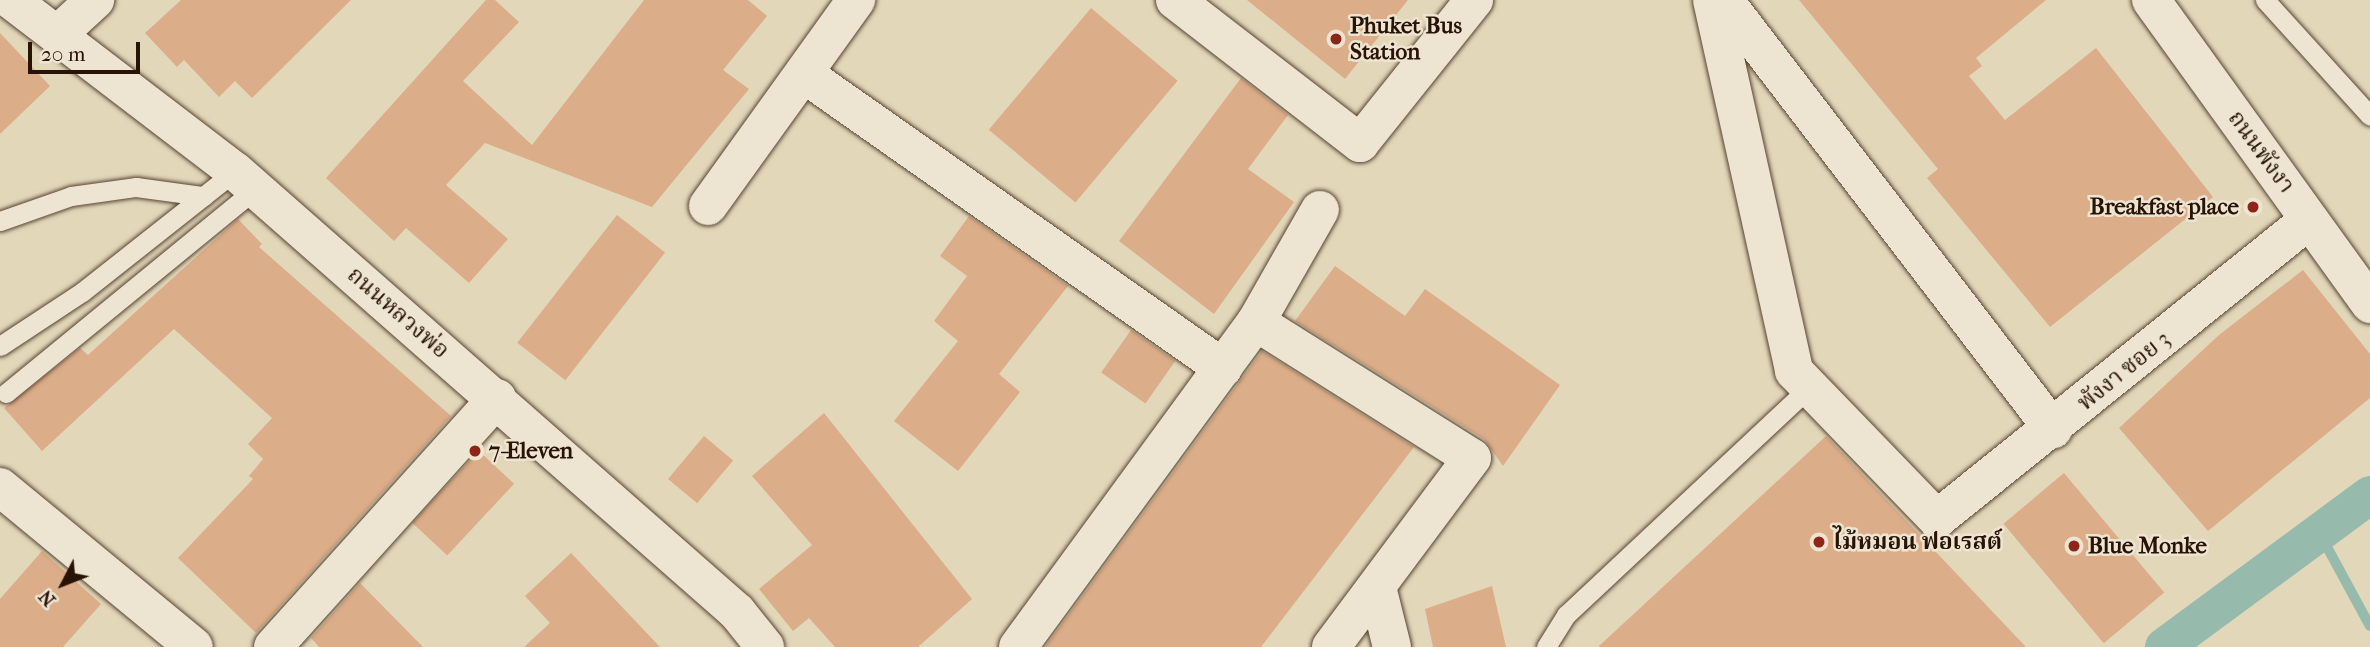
<!DOCTYPE html>
<meta charset="utf-8">
<style>
body{margin:0}
#map{position:relative;width:2370px;height:647px;overflow:hidden;background:#e3d7ba;font-family:"IM FELL French Canon","Noto Serif Thai",serif}
div>[style]{position:absolute}
[style*='--x']{left:calc(var(--x)*1px);top:calc(var(--y)*1px);width:calc(var(--w)*1px);rotate:calc(var(--a)*1deg)}
.stream>*{height:10px;margin:-5px;padding:0 5px;transform-origin:5px;border-radius:5px;background:#96baac}
.canal>*{height:38px;margin:-19px;padding:0 19px;transform-origin:19px;border-radius:19px;background:#96baac}
.building>*{inset:0;background:#dcad89;transform-origin:0 0}
.roads{filter:drop-shadow(0 0 2px #574432) drop-shadow(0 0 2px #574432)}
.service>*{height:19px;margin:-9.5px;padding:0 9.5px;transform-origin:9.5px;border-radius:9.5px;background:#ede5d2}
.minor>*{height:38px;margin:-19px;padding:0 19px;transform-origin:19px;border-radius:19px;background:#ede5d2}
.tertiary>*{height:38px;margin:-19px;padding:0 19px;transform-origin:19px;border-radius:19px;background:#ede5d2}
.dots>*{width:19px;height:19px;translate:-50% -50%;box-sizing:border-box;border:4px solid #ede5d2;border-radius:50%}
span{translate:-50% -50%;white-space:nowrap;text-align:center;line-height:1.15;-webkit-text-stroke:5px #ede5d2;paint-order:stroke}
.poi-label{font-size:23px;color:#281304;font-weight:700}
.left{translate:0 -50%;text-align:left}
.right{translate:-100% -50%;text-align:right}
.street-label{font-size:23px;color:#281304}
.north{position:absolute;left:28px;top:549px;width:70px;height:70px;-webkit-text-stroke:5px #ede5d2;paint-order:stroke;rotate:228deg;font-size:19px;font-weight:700;line-height:28px;text-align:center;color:#281304}
.north::after{content:'';display:block;margin:auto;width:24px;height:32px;background:#281304;clip-path:polygon(50% 0,100% 100%,50% 72%,0 100%)}
.scale{position:absolute;left:28px;top:42px;width:112px;height:32px;box-sizing:border-box;border:4px solid #281304;border-top:0;padding-left:9px;font-size:21px;line-height:24px;white-space:nowrap;color:#281304;-webkit-text-stroke:5px #ede5d2;paint-order:stroke}
</style>
<div id="map">
<div class="stream">
<div style="--x:2314;--y:523;--w:117;--a:61.5"></div>
</div>
<div class="canal">
<div style="--x:2164;--y:647;--w:256;--a:-36.4"></div>
</div>
<div class="building">
<div style="clip-path:polygon(181px 0,351px 0,252px 98px,235px 81px,219px 97px,184px 60px,177px 67px,145px 33px)"></div>
<div style="clip-path:polygon(486px 0,495px 0,519px 22px,463px 81px,532px 145px,644px 0,748px 0,767px 16px,723px 70px,749px 89px,652px 207px,485px 143px,446px 185px,508px 239px,469px 283px,406px 228px,394px 241px,326px 178px)"></div>
<div style="clip-path:polygon(1247px 0,1408px 0,1345px 79px)"></div>
<div style="clip-path:polygon(1799px 0,2046px 0,1976px 58px,1982px 66px,1969px 76px,2005px 120px,2096px 48px,2213px 197px,2050px 327px,1927px 178px,1938px 169px)"></div>
<div style="left:1091px;top:8px;width:113px;height:159px;rotate:40deg"></div>
<div style="clip-path:polygon(0 33px,50px 86px,0 134px)"></div>
<div style="clip-path:polygon(1241px 78px,1288px 115px,1248px 169px,1294px 202px,1214px 314px,1119px 241px)"></div>
<div style="left:617px;top:215px;width:61px;height:162px;rotate:38deg"></div>
<div style="clip-path:polygon(969px 216px,1068px 286px,999px 374px,1020px 392px,958px 471px,894px 421px,958px 341px,934px 321px,967px 276px,940px 256px)"></div>
<div style="clip-path:polygon(238px 219px,262px 244px,259px 247px,451px 416px,256px 633px,178px 558px,253px 479px,249px 476px,263px 459px,248px 444px,272px 418px,174px 329px,42px 451px,4px 408px,80px 348px,88px 355px)"></div>
<div style="clip-path:polygon(1335px 266px,1405px 316px,1425px 289px,1560px 385px,1503px 466px,1484px 439px,1295px 321px)"></div>
<div style="clip-path:polygon(2303px 270px,2370px 354px,2370px 398px,2208px 531px,2119px 428px,2219px 335px)"></div>
<div style="left:1131px;top:330px;width:54px;height:52px;rotate:35deg"></div>
<div style="clip-path:polygon(1262px 351px,1414px 447px,1261px 647px,1045px 647px)"></div>
<div style="clip-path:polygon(824px 413px,972px 599px,918px 647px,835px 647px,809px 618px,793px 631px,759px 589px,812px 545px,752px 476px)"></div>
<div style="left:704px;top:436px;width:38px;height:56px;rotate:40deg"></div>
<div style="clip-path:polygon(1826px 436px,2026px 647px,1598px 647px)"></div>
<div style="left:479px;top:451px;width:48px;height:98px;rotate:43deg"></div>
<div style="left:2064px;top:473px;width:156px;height:79px;rotate:50deg"></div>
<div style="clip-path:polygon(42px 551px,101px 604px,63px 647px,0 647px,0 599px)"></div>
<div style="clip-path:polygon(571px 553px,660px 647px,524px 647px,550px 623px,525px 596px)"></div>
<div style="clip-path:polygon(360px 583px,423px 647px,319px 647px,311px 638px)"></div>
<div style="clip-path:polygon(1492px 586px,1506px 647px,1433px 647px,1425px 609px)"></div>
</div>
<div class="roads">
<div class="service">
<div style="--x:2265;--y:0;--w:156;--a:47.8"></div>
<div style="--x:0;--y:221;--w:75;--a:-19.4"></div>
<div style="--x:71;--y:196;--w:66;--a:-7.9"></div>
<div style="--x:136;--y:187;--w:68;--a:7.7"></div>
<div style="--x:0;--y:346;--w:98;--a:-33.4"></div>
<div style="--x:82;--y:292;--w:195;--a:-38.3"></div>
<div style="--x:6;--y:393;--w:322;--a:-39.3"></div>
<div style="--x:1546;--y:647;--w:38;--a:-58"></div>
<div style="--x:1566;--y:615;--w:334;--a:-43.1"></div>
</div>
<div class="minor">
<div style="--x:11;--y:0;--w:282;--a:37.4"></div>
<div style="--x:235;--y:171;--w:668;--a:41.3"></div>
<div style="--x:737;--y:612;--w:45;--a:51.3"></div>
<div style="--x:1175;--y:0;--w:234;--a:37.7"></div>
<div style="--x:1360;--y:143;--w:183;--a:-51.4"></div>
<div style="--x:1712;--y:0;--w:380;--a:77.5"></div>
<div style="--x:1794;--y:371;--w:206;--a:46"></div>
<div style="--x:1937;--y:519;--w:477;--a:-38.8"></div>
<div style="--x:1724;--y:0;--w:541;--a:52.52"></div>
<div style="--x:57;--y:35;--w:52;--a:-42.6"></div>
<div style="--x:804;--y:74;--w:512;--a:35.06"></div>
<div style="--x:708;--y:206;--w:254;--a:-54.3"></div>
<div style="--x:1256;--y:322;--w:255;--a:32.2"></div>
<div style="--x:1472;--y:458;--w:236;--a:126.7"></div>
<div style="--x:0;--y:487;--w:251;--a:39.5"></div>
<div style="--x:1377;--y:587;--w:62;--a:76"></div>
<div style="--x:273;--y:647;--w:335;--a:-48"></div>
<div style="--x:1018;--y:647;--w:403;--a:-53.8"></div>
<div style="--x:1256;--y:322;--w:129;--a:-60.3"></div>
</div>
<div class="tertiary">
<div style="--x:2151;--y:0;--w:375;--a:54.2"></div>
</div>
</div>
<div class="dots">
<div style="left:1336px;top:39px;background:#8f2418"></div>
<div style="left:2253px;top:207px;background:#8f2418"></div>
<div style="left:475px;top:451px;background:#8f2418"></div>
<div style="left:1819px;top:542px;background:#8f2418"></div>
<div style="left:2074px;top:546px;background:#8f2418"></div>
</div>
<div class="poi-label">
<span class="left" style="left:1350px;top:39px">Phuket Bus<br>Station</span>
<span class="right" style="left:2239px;top:207px">Breakfast place</span>
<span class="left" style="left:489px;top:451px">7-Eleven</span>
<span class="left" style="left:1833px;top:542px">ไม้หมอน ฟอเรสต์</span>
<span class="left" style="left:2088px;top:546px">Blue Monke</span>
</div>
<div class="street-label">
<span style="left:2261px;top:152px;rotate:54deg">ถนนพังงา</span>
<span style="left:398px;top:313px;rotate:41deg">ถนนหลวงพ่อ</span>
<span style="left:2124px;top:371px;rotate:-39deg">พังงา ซอย 3</span>
</div>
<div class="north">N</div>
<div class="scale">20 m</div>
</div>
